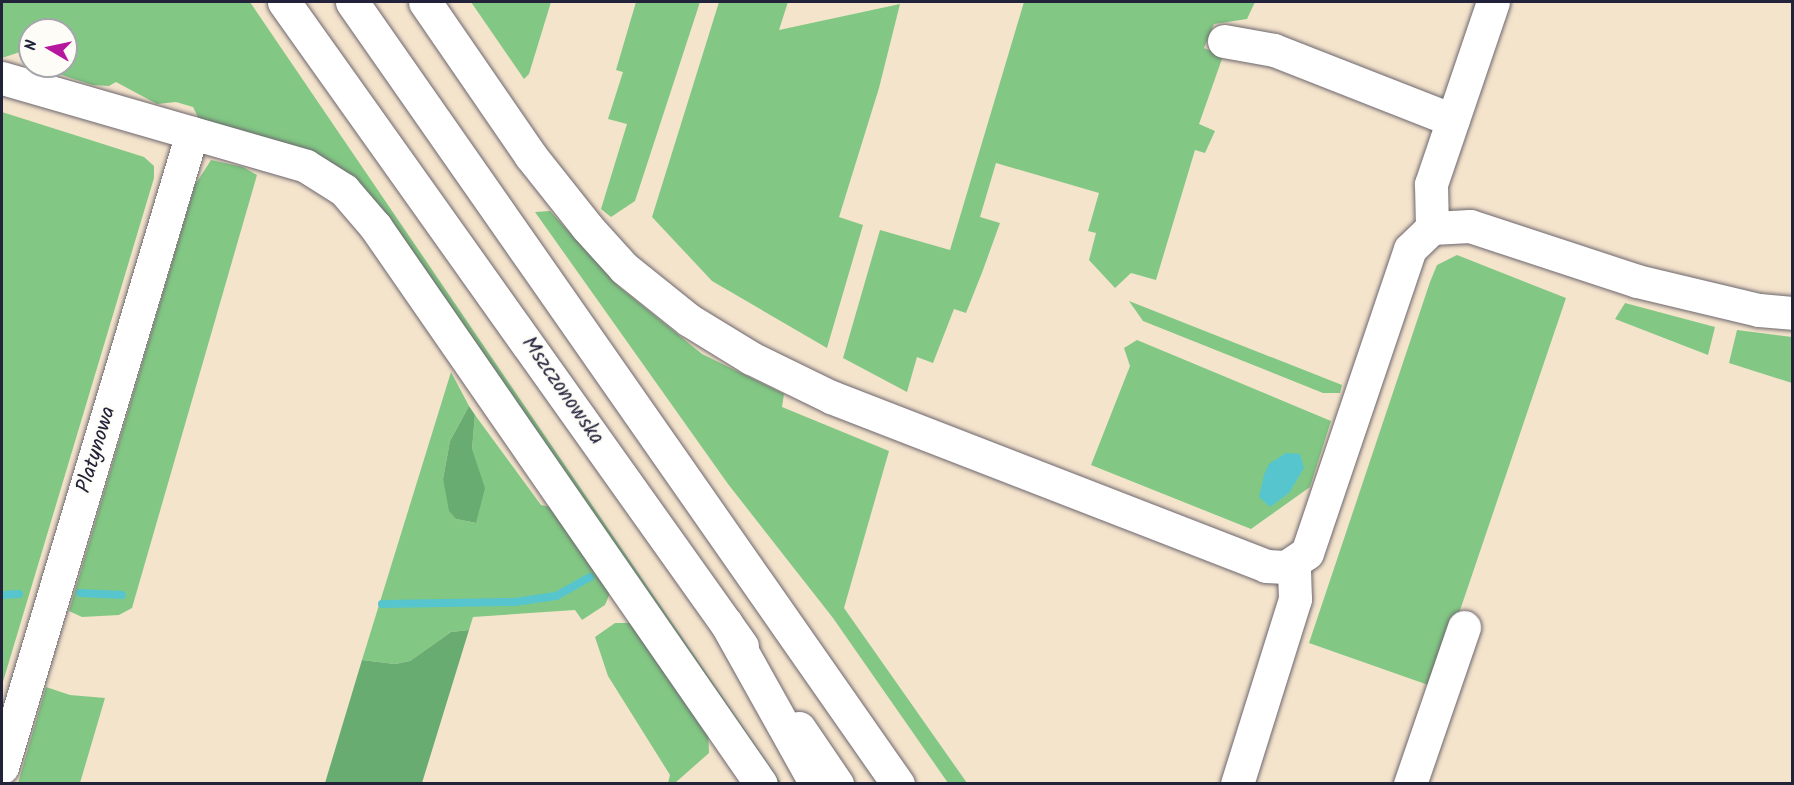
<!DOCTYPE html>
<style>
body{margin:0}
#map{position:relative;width:1794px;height:785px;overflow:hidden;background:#f5e4cc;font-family:Kalam,sans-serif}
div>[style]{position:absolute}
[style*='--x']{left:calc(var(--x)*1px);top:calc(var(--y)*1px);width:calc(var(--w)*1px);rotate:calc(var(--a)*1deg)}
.green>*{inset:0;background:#82c884}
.forest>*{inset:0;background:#69ac72}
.water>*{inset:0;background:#57c5cd}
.stream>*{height:8px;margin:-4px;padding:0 4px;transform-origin:4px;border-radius:4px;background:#57c5cd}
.roads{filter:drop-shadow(0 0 2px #6c666e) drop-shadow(0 0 2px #6c666e)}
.minor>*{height:33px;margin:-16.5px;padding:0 16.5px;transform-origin:16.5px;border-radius:16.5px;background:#fff}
.major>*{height:33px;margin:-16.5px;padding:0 16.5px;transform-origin:16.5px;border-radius:16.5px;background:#fff}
.highway>*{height:33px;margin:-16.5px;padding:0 16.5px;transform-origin:16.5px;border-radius:16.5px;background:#fff}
span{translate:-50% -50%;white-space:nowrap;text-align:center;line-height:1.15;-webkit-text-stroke:5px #fdfcf7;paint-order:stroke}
.street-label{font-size:21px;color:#22223b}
.frame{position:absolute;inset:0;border:3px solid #22223b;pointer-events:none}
.north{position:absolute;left:18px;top:18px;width:60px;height:60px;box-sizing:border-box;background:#fdfcf7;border:2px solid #a5a5ac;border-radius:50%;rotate:279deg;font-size:16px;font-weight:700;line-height:24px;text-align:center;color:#22223b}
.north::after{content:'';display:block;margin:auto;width:21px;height:27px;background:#b5179e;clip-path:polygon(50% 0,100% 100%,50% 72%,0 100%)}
</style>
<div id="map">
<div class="green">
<div style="clip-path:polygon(2px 2px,250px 2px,781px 783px,774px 783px,382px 217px,199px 119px,193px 107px,176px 102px,157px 104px,116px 82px,109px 86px,92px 85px,44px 69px,39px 66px,66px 66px,66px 30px,30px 30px,30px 55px,20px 52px,2px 58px)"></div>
<div style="clip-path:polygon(471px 2px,551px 2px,529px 74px,524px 79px)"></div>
<div style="clip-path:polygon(636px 2px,700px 2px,635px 201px,611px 217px,601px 209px,627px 124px,608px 119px,623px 72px,616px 70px)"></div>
<div style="clip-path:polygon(719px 2px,788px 2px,779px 30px,900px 4px,879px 88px,839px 217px,863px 225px,827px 348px,712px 281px,652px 217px)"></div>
<div style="clip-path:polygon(1024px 2px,1255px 2px,1247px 19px,1214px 24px,1204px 48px,1223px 56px,1199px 124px,1215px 131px,1205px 153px,1195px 150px,1156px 280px,1131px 273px,1115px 288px,1089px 260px,1096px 233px,1088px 231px,1099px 193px,996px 163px,980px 217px,1000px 223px,983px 270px,966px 313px,954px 309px,933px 363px,917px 357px,907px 392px,843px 358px,880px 230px,950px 250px)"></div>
<div style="clip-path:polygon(2px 112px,144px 157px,154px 166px,154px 178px,2px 685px)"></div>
<div style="clip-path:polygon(211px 160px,243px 167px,257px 175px,132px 608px,119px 615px,82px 617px,69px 611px,195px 185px)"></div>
<div style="clip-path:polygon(550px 211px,618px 286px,702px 354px,784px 394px,782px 407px,889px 451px,844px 608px,967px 783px,948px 783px,833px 618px,728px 484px,535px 212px)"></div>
<div style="clip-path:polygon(1457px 255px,1566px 298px,1434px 687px,1309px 643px,1430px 282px,1437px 265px)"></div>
<div style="clip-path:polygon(1129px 301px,1342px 385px,1340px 393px,1323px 393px,1143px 321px)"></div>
<div style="clip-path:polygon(1625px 303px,1715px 327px,1708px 355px,1615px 319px)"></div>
<div style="clip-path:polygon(1737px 330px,1792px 337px,1792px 383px,1729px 363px)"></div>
<div style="clip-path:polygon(1137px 340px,1331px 421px,1310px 487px,1251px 529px,1091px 465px,1130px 366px,1124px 348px)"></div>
<div style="clip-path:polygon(451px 372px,469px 406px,450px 441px,443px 479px,456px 519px,476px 523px,472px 449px,475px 415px,541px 505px,555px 508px,610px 593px,605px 605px,582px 620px,575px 610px,473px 617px,469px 630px,451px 632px,410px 661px,395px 664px,362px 660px)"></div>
<div style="clip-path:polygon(615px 623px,630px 623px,708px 728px,709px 753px,675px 783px,668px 783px,670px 775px,608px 676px,595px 637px)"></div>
<div style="clip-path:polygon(46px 687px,70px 695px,105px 698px,80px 783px,18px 783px)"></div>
</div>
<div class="forest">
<div style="clip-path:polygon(469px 406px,475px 415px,472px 449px,485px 488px,476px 523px,456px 519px,449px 511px,443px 479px,450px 441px)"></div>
<div style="clip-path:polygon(469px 630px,422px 783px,325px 783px,362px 660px,395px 664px,410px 661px,451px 632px)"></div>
</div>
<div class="water">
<div style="clip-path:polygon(1286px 453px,1300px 454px,1304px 468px,1289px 493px,1270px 507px,1259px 497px,1264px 475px,1269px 464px)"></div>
</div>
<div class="stream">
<div style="--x:80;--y:593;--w:42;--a:2.7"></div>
<div style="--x:2;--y:595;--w:17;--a:-3"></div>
<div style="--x:382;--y:604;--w:133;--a:-0.9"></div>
<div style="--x:515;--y:602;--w:41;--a:-8.3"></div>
<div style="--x:556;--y:596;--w:39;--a:-29"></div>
</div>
<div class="roads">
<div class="minor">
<div style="--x:425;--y:2;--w:186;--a:55.5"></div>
<div style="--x:530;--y:155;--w:92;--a:51.6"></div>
<div style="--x:587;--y:227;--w:55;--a:47.9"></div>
<div style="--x:624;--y:268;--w:83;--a:38.7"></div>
<div style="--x:689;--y:320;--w:73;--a:31.5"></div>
<div style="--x:751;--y:358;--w:89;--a:26"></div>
<div style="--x:831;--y:397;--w:467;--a:21.2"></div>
<div style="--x:1266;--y:566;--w:20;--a:3"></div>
<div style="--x:1286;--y:567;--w:25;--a:-34"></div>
<div style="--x:1307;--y:553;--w:321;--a:-71.3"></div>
<div style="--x:1410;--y:249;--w:30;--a:-44"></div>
<div style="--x:1432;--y:228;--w:38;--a:-3"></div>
<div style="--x:1470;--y:226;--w:176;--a:18.2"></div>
<div style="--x:1637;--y:281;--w:125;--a:13.4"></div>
<div style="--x:1759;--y:310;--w:33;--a:5"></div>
<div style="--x:1224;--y:41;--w:51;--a:10.2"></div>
<div style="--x:1274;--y:50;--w:192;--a:21.4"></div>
<div style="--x:2;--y:78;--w:316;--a:16.1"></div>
<div style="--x:306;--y:166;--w:45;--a:32.3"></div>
<div style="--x:344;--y:190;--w:48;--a:49.3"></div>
<div style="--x:375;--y:226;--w:678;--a:55.33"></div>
<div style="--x:1432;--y:228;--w:44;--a:-91.3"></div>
<div style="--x:1431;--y:184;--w:192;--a:-71.2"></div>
<div style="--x:2;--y:767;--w:662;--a:-73.32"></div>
<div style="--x:1237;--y:784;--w:194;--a:-72.6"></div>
<div style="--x:1295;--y:599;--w:34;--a:-92"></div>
<div style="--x:1410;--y:784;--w:166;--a:-71"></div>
</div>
<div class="major">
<div style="--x:284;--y:2;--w:790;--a:54.58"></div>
<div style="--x:352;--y:2;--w:954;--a:55.08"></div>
<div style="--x:799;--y:728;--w:68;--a:55.8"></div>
</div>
<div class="highway">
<div style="--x:726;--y:623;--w:184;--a:60.8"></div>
</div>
</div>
<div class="street-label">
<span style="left:562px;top:391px;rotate:55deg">Mszczonowska</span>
<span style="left:97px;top:450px;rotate:-73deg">Platynowa</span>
</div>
<div class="frame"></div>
<div class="north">N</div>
</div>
